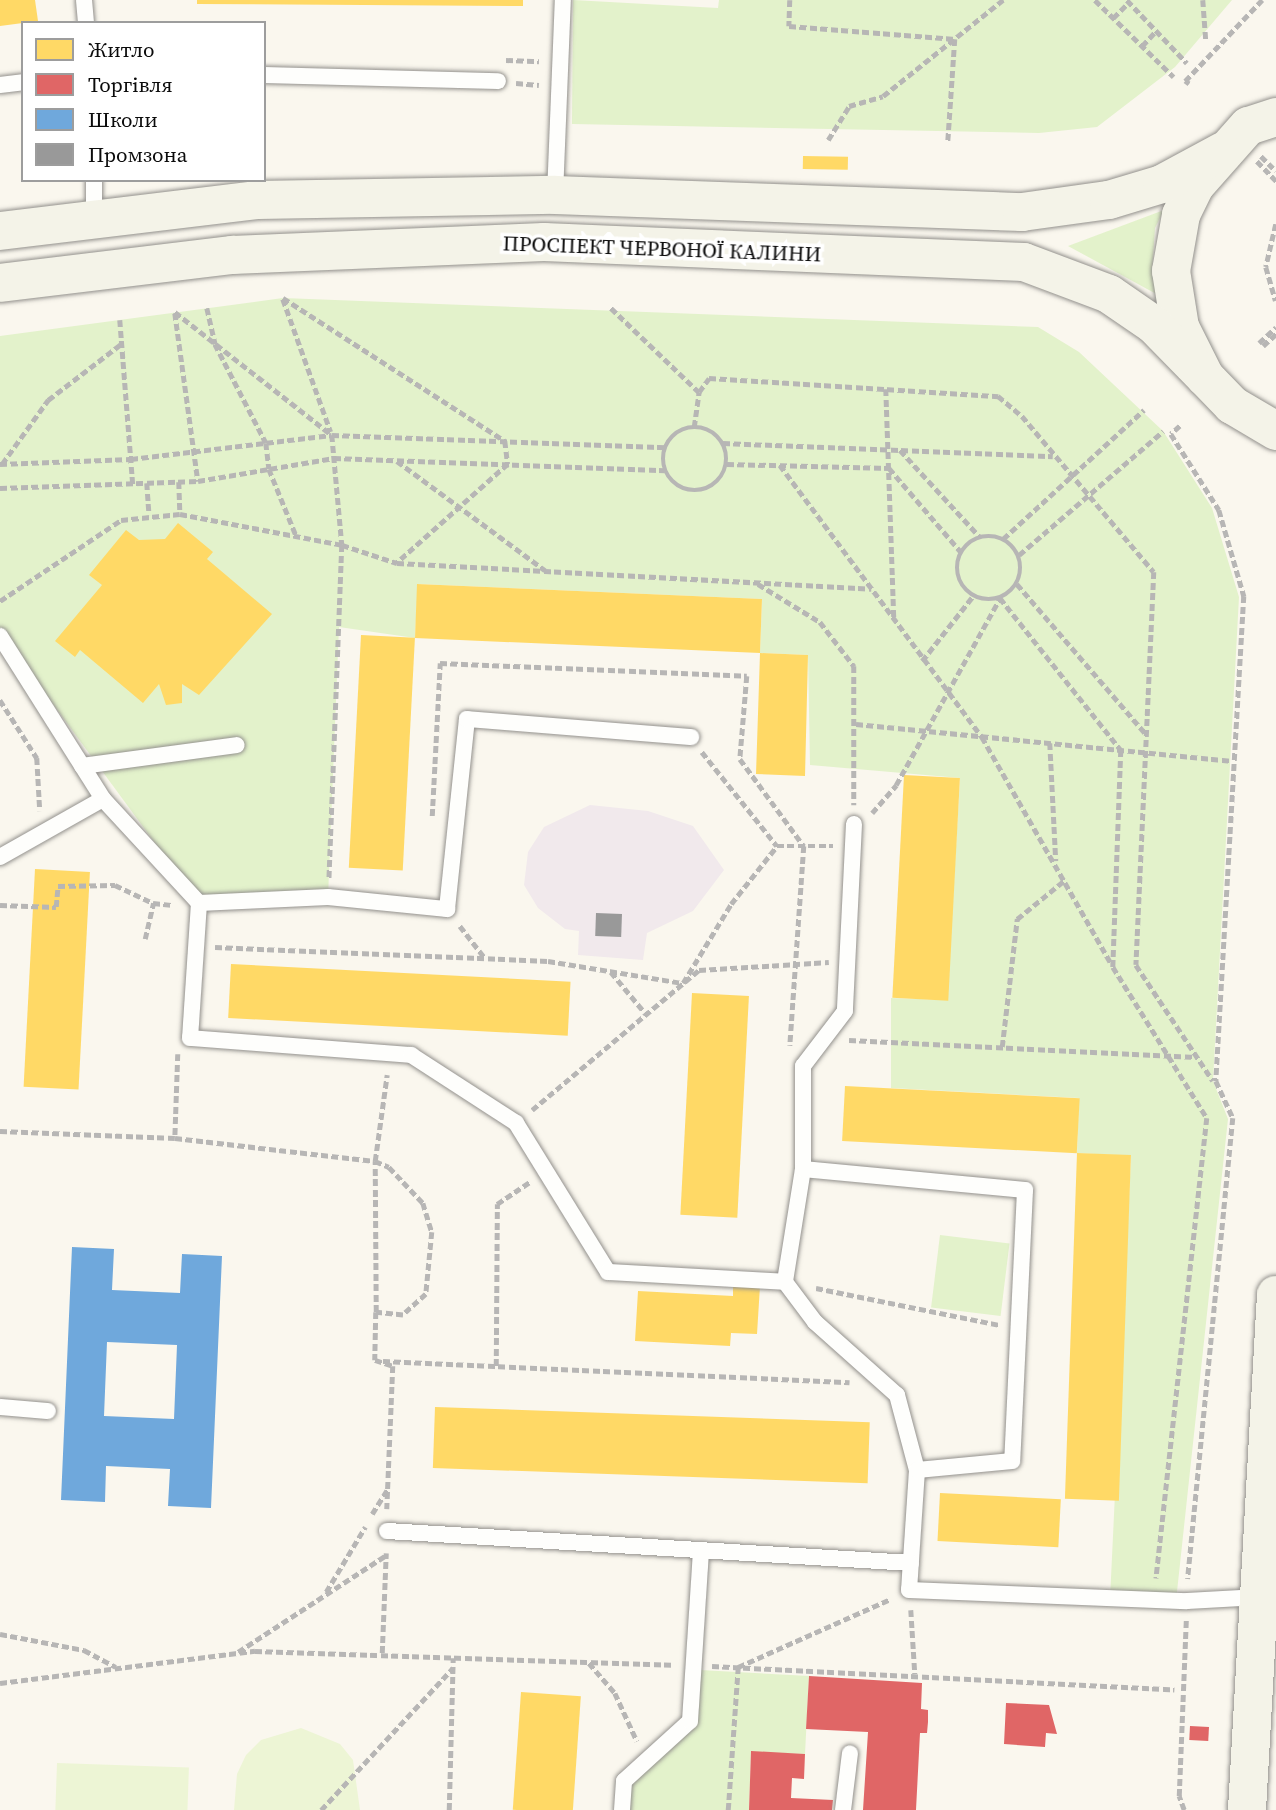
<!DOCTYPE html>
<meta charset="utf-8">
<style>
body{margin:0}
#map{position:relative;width:1276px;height:1810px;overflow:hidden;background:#faf7ee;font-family:"Source Serif 4",serif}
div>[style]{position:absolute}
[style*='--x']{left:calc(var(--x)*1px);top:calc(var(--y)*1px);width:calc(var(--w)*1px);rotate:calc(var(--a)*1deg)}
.industrial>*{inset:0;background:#f1e9ec}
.green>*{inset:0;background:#e3f2cb;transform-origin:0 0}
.pitch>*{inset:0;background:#edf5d5;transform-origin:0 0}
.homes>*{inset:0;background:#ffd966;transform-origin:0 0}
.shops>*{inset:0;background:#e06666;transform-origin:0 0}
.schools>*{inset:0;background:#6fa8dc}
.industry>*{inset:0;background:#999;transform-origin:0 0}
.path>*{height:4.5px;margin-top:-2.25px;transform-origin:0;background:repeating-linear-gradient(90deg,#b7b6b5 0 7px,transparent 0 10.5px)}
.path>.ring{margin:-2.25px;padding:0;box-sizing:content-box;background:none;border:4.5px solid #b7b6b5;border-radius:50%}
.roads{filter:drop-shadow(0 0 2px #93918d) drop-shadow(0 0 2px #93918d)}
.service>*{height:16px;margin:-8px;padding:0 8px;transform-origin:8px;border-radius:8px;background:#fefefc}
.secondary>*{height:38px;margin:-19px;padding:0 19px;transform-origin:19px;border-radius:19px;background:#f4f3e8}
span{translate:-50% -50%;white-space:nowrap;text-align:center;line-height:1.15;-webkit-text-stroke:7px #fff;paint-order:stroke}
.street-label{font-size:21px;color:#0b0b0b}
.legend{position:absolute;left:21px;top:21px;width:245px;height:161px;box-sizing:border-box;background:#fff;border:2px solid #9d9d9d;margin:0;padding:9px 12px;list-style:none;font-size:21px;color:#0b0b0b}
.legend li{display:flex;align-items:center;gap:14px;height:35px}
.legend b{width:35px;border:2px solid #9d9d9d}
</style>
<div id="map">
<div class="industrial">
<div style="clip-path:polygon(590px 805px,648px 811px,693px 826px,724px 870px,693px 911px,647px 933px,643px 960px,578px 955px,579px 931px,565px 929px,538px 908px,524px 885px,528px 852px,544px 827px)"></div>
</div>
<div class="green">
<div style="clip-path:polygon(573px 0,718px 8px,719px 0,1232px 0,1175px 67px,1097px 127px,1039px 133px,572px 124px)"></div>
<div style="clip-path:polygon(1164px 210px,1155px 228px,1152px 273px,1160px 296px,1068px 246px)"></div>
<div style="clip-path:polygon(283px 298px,1038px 327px,1079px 352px,1163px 431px,1212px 508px,1239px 597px,1213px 1081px,1228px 1119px,1176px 1601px,1110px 1599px,1131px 1156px,1077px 1153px,1079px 1098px,891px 1088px,891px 998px,947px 1000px,960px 778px,810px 765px,808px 655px,760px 653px,762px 599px,418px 584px,415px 638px,339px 627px,328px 897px,199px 903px,0 632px,0 336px)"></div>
<div style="left:940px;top:1235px;width:70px;height:73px;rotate:7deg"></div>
<div style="clip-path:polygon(700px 1670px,809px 1676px,805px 1754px,751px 1752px,749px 1810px,627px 1810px,628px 1785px,694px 1725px)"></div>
</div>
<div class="pitch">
<div style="clip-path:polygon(301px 1728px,340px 1744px,353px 1760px,360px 1810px,234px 1810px,237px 1774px,246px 1755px,261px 1740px)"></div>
<div style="left:57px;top:1763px;width:132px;height:47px;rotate:2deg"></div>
</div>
<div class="homes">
<div style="clip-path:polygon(0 0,35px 0,38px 21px,0 26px)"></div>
<div style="clip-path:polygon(197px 0,523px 0,523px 6px,197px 4px)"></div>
<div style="left:803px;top:156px;width:45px;height:13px;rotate:1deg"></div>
<div style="clip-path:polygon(178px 523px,213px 552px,207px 559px,272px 614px,199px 695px,182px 684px,182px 703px,166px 705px,159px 684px,143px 703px,80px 650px,75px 657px,55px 641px,102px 585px,89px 575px,126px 530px,139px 540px,165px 539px)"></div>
<div style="clip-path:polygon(417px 584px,762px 599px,760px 653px,808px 655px,805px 776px,756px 774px,760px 653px,415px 638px)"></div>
<div style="left:361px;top:635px;width:54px;height:233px;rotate:3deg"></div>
<div style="left:904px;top:775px;width:56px;height:223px;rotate:3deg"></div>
<div style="left:35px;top:869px;width:55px;height:218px;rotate:3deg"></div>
<div style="left:231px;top:964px;width:340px;height:54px;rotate:3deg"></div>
<div style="left:692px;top:993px;width:57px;height:222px;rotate:3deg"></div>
<div style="left:845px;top:1086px;width:235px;height:55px;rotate:3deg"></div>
<div style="left:1077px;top:1153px;width:54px;height:346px;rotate:2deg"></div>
<div style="clip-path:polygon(733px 1285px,760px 1286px,757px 1334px,731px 1333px,730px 1346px,635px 1341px,638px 1291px,733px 1296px)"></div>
<div style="left:435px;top:1407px;width:435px;height:61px;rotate:2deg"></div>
<div style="left:940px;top:1493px;width:121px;height:48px;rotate:3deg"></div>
<div style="left:521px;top:1692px;width:60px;height:118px;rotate:4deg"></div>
</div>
<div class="shops">
<div style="clip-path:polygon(809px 1676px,922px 1683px,921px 1709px,928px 1710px,928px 1722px,927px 1733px,920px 1733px,916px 1810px,863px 1810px,868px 1732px,806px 1729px)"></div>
<div style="clip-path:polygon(1006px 1703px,1049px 1705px,1057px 1734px,1046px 1733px,1045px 1747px,1004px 1744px)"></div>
<div style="left:1190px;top:1726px;width:19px;height:14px;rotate:3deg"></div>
<div style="clip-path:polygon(751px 1751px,805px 1754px,804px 1779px,792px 1778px,791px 1798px,833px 1800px,832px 1810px,749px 1810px)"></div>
</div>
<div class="schools">
<div style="clip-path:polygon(evenodd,72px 1247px,114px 1249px,112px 1290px,180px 1293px,182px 1254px,222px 1256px,211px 1508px,168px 1506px,170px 1469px,106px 1466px,105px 1502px,61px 1500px,72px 1247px,107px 1342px,177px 1345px,174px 1419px,104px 1416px,107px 1342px)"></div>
</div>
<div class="industry">
<div style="left:596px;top:913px;width:26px;height:23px;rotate:2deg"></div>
</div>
<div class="path">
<div style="--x:790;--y:0;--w:26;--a:92"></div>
<div style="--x:789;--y:26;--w:167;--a:4.5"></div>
<div style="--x:955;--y:39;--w:102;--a:93.9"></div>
<div style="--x:1095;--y:0;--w:110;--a:44.3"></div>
<div style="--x:1127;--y:0;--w:87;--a:46.4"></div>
<div style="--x:1203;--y:0;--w:41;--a:85.8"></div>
<div style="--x:1113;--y:18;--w:23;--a:-45"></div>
<div style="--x:1142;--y:46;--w:21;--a:-47"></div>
<div style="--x:506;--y:60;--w:33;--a:2"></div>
<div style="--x:516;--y:83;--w:23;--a:5"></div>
<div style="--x:1189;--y:84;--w:5;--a:-143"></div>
<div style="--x:1185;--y:81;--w:112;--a:-46.5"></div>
<div style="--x:828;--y:140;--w:40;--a:-58"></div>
<div style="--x:849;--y:106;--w:35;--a:-16"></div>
<div style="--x:883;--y:96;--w:154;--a:-38.7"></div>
<div style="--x:1261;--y:156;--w:21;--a:45"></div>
<div style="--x:1257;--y:161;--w:28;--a:46"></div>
<div style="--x:1276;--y:224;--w:44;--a:103.1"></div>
<div style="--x:1266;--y:267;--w:35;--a:74"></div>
<div style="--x:283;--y:298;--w:264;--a:32.8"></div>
<div style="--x:505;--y:441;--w:23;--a:83"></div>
<div style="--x:508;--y:464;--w:149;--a:138.3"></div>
<div style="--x:283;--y:299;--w:141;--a:70.2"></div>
<div style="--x:207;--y:308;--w:37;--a:77"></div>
<div style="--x:215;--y:344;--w:111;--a:62.7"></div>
<div style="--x:266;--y:443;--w:26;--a:83"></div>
<div style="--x:269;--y:469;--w:71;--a:67.8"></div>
<div style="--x:611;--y:308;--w:122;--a:43.7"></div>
<div style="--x:175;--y:312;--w:199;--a:38.1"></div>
<div style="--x:332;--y:435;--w:110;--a:84.8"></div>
<div style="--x:342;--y:545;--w:334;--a:92.2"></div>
<div style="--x:175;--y:313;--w:170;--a:82.2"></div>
<div style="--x:120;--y:320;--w:166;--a:85.5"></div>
<div style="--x:1259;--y:343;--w:23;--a:-43"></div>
<div style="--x:1263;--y:346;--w:18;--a:-43"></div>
<div style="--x:886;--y:389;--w:230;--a:88"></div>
<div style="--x:1180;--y:426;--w:12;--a:138"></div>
<div style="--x:1171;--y:434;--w:90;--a:57.7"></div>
<div style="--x:1219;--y:510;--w:90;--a:73.8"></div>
<div style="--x:1244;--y:596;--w:486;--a:93.3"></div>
<div style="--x:1216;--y:1081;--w:41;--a:65.3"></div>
<div style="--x:1233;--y:1118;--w:463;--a:95.6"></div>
<div style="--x:694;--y:427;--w:35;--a:-82"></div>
<div style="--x:699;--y:392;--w:17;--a:-54"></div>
<div style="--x:709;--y:378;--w:290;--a:3.6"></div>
<div style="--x:998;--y:396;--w:31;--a:40"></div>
<div style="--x:1022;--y:416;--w:204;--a:49.8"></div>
<div style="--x:1154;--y:572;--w:393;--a:92.6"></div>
<div style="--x:1136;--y:965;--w:139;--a:56.4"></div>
<div class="ring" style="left:663px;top:427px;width:59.5px;height:59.5px"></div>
<div style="--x:723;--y:443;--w:330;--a:2.3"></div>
<div style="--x:900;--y:450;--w:118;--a:47.4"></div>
<div style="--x:397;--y:461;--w:184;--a:36.4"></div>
<div style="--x:0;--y:464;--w:131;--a:-2.2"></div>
<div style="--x:131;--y:459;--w:202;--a:-6.8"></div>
<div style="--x:332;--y:435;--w:334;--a:2.1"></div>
<div style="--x:2;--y:464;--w:79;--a:-54.3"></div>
<div style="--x:48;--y:400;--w:92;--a:-37.5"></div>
<div style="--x:727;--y:464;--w:162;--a:1.4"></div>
<div style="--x:889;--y:468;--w:111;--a:49.4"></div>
<div style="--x:780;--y:465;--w:339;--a:53.4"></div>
<div style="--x:982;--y:737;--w:262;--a:60.3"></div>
<div style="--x:179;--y:482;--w:32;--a:88"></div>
<div style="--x:147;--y:483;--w:32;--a:86"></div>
<div style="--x:0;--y:488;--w:198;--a:-2"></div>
<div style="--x:198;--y:481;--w:138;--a:-9.6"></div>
<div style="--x:334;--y:458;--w:331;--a:2.1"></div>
<div class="ring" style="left:957px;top:536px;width:59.5px;height:59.5px"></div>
<div style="--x:1003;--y:539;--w:191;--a:-42.5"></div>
<div style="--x:1019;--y:555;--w:190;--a:-40.7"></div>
<div style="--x:758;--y:584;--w:73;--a:31.5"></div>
<div style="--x:820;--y:622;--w:56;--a:52.3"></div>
<div style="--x:854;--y:666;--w:139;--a:90"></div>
<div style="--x:1017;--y:584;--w:198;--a:49.3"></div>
<div style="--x:0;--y:601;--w:146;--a:-33.8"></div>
<div style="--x:121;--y:520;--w:59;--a:-5.8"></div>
<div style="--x:180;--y:514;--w:165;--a:10.8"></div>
<div style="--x:342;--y:545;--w:58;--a:18.1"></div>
<div style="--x:397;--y:563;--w:475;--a:3.1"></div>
<div style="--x:922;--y:661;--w:83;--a:-51.9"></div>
<div style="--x:0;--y:700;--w:69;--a:57.5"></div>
<div style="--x:37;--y:758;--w:53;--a:86.8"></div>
<div style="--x:856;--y:724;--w:376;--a:5.6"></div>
<div style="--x:1050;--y:743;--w:118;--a:87.1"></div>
<div style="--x:702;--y:752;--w:120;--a:51.4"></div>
<div style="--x:777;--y:846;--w:56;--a:0"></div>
<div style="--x:872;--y:813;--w:37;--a:-49"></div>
<div style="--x:896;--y:785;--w:214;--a:-60.9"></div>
<div style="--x:1000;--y:598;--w:194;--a:51.5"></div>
<div style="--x:1121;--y:750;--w:217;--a:92.1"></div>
<div style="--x:1113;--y:967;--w:178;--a:58.1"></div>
<div style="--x:1207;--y:1118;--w:463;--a:96.3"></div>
<div style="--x:432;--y:816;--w:153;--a:-87"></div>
<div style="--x:440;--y:663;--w:307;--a:2.4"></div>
<div style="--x:747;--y:676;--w:83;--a:94.8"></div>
<div style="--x:740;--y:759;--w:108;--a:53.7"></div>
<div style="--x:804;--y:846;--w:200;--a:94"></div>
<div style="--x:0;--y:905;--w:56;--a:2"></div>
<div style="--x:56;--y:907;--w:21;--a:-85"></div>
<div style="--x:58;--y:886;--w:57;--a:-1"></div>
<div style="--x:115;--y:885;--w:42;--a:25.3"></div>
<div style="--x:460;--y:926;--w:41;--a:52"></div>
<div style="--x:145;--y:939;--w:37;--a:-77"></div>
<div style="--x:153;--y:903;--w:18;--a:6"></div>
<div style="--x:215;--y:947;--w:333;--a:2.4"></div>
<div style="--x:548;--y:961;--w:137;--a:9.3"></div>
<div style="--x:683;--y:983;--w:92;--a:-58.7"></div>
<div style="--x:731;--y:904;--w:74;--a:-51.6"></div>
<div style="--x:611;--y:972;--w:55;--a:50.2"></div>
<div style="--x:849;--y:1040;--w:347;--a:2.8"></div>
<div style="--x:1002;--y:1047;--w:129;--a:-83.3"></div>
<div style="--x:1017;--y:919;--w:63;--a:-39.2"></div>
<div style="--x:178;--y:1054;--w:84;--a:92"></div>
<div style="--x:175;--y:1138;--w:201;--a:6.6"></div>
<div style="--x:375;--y:1161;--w:15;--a:23"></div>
<div style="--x:389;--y:1167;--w:50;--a:46.6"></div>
<div style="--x:423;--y:1203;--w:30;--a:73"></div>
<div style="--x:432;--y:1232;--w:62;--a:95.5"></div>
<div style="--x:426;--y:1294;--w:31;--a:138"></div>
<div style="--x:403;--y:1315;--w:27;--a:-174"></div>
<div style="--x:376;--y:1312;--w:48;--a:91.2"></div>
<div style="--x:375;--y:1360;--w:19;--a:18"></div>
<div style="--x:393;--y:1366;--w:143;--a:92.4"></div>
<div style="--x:532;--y:1110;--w:218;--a:-40"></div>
<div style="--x:699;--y:970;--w:130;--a:-3.5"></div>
<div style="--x:0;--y:1131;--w:175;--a:2.3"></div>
<div style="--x:816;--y:1288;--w:188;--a:11.4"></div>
<div style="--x:376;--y:1312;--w:151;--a:-90.4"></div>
<div style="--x:375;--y:1161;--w:87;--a:-82.1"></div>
<div style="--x:383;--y:1361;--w:467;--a:2.6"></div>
<div style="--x:496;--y:1366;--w:162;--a:-89.6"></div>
<div style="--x:497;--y:1204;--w:40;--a:-34"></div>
<div style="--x:372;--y:1514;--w:31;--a:-58"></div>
<div style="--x:326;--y:1592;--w:76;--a:-59"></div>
<div style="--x:911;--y:1610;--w:64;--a:86.4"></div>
<div style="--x:0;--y:1634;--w:86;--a:10.8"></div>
<div style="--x:84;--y:1650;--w:36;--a:28"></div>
<div style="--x:238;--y:1652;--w:177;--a:-33.2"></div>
<div style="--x:382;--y:1653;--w:100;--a:-87.7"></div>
<div style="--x:589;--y:1663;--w:40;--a:49"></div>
<div style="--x:615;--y:1693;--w:53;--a:65.4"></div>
<div style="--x:712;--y:1666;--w:463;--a:2.9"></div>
<div style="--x:0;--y:1683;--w:257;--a:-7.2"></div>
<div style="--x:255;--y:1651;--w:417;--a:1.9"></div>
<div style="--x:321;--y:1810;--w:194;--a:-47.1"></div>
<div style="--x:449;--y:1810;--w:152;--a:-88.5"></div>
<div style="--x:728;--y:1810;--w:143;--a:-86"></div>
<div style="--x:738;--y:1667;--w:167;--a:-24"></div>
<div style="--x:1184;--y:1810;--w:15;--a:-110"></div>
<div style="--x:1179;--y:1796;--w:176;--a:-87.7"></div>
</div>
<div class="roads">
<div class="service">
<div style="--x:84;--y:0;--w:23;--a:85"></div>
<div style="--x:264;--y:75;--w:234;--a:1.5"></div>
<div style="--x:0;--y:85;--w:23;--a:-7"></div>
<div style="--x:94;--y:180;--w:39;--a:90"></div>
<div style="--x:555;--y:195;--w:195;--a:-87.7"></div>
<div style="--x:0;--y:636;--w:193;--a:57.7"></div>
<div style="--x:103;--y:799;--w:142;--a:47.3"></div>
<div style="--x:199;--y:903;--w:135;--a:93.8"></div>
<div style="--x:190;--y:1038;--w:222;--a:4.4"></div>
<div style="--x:411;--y:1055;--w:125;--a:32.9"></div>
<div style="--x:516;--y:1123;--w:175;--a:58.3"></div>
<div style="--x:608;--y:1272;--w:177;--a:3.2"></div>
<div style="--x:82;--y:766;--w:156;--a:-7.7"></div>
<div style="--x:854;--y:824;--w:187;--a:92.8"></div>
<div style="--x:845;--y:1011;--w:69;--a:127.4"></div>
<div style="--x:803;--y:1066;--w:103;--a:90"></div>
<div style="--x:803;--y:1169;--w:114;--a:99.1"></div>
<div style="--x:785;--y:1282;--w:50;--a:53.1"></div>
<div style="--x:815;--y:1322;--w:110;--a:41.7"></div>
<div style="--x:897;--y:1395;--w:78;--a:75.1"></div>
<div style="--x:917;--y:1470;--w:120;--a:93.8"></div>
<div style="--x:909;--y:1590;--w:278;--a:2.3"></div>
<div style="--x:1187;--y:1601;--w:72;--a:-3.2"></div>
<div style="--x:0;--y:857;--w:118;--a:-29.4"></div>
<div style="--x:199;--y:903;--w:129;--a:-2.7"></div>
<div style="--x:328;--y:897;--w:120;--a:5.8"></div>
<div style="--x:447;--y:909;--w:191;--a:-84"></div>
<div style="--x:467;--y:719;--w:225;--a:4.6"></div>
<div style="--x:803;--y:1169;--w:223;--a:5.4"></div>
<div style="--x:1025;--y:1190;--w:271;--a:92.7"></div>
<div style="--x:1012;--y:1461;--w:95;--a:174.6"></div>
<div style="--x:0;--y:1407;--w:48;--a:4.8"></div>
<div style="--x:387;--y:1531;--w:525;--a:3.49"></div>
<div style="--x:622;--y:1810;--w:29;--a:-86"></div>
<div style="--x:624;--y:1781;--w:89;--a:-42.3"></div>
<div style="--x:690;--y:1721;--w:170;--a:-86.3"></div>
<div style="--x:843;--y:1810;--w:57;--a:-83"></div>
</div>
<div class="secondary">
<div style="--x:1276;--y:117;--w:29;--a:162"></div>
<div style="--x:1248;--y:126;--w:80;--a:131.5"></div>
<div style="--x:1195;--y:186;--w:32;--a:116"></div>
<div style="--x:1181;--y:215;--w:57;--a:100.1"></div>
<div style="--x:1171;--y:271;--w:57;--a:80.9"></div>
<div style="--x:1180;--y:327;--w:56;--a:63.4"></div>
<div style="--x:1205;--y:377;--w:39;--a:46"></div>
<div style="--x:1232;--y:405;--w:51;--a:30.6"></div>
<div style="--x:0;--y:231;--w:260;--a:-6.9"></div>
<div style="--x:258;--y:200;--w:297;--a:-1"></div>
<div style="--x:555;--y:195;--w:467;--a:2.1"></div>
<div style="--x:1022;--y:212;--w:88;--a:-7.9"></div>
<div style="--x:1109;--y:200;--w:55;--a:-16.8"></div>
<div style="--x:1162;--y:184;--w:69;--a:-28.4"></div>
<div style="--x:0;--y:283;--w:234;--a:-6.9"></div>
<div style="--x:232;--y:255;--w:312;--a:-2.4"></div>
<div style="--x:544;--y:242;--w:480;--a:2.4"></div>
<div style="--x:1024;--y:262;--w:91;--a:20.6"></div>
<div style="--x:1109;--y:294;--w:55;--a:34.6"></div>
<div style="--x:1154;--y:325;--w:73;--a:45.6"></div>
<div style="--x:1247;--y:1810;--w:516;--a:-86.78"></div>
</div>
</div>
<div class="street-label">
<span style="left:662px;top:249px;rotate:2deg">ПРОСПЕКТ ЧЕРВОНОЇ КАЛИНИ</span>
</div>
<ul class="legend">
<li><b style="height:19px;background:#ffd966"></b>Житло</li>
<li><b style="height:19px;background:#e06666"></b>Торгівля</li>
<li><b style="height:19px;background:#6fa8dc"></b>Школи</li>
<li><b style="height:19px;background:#999"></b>Промзона</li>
</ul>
</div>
